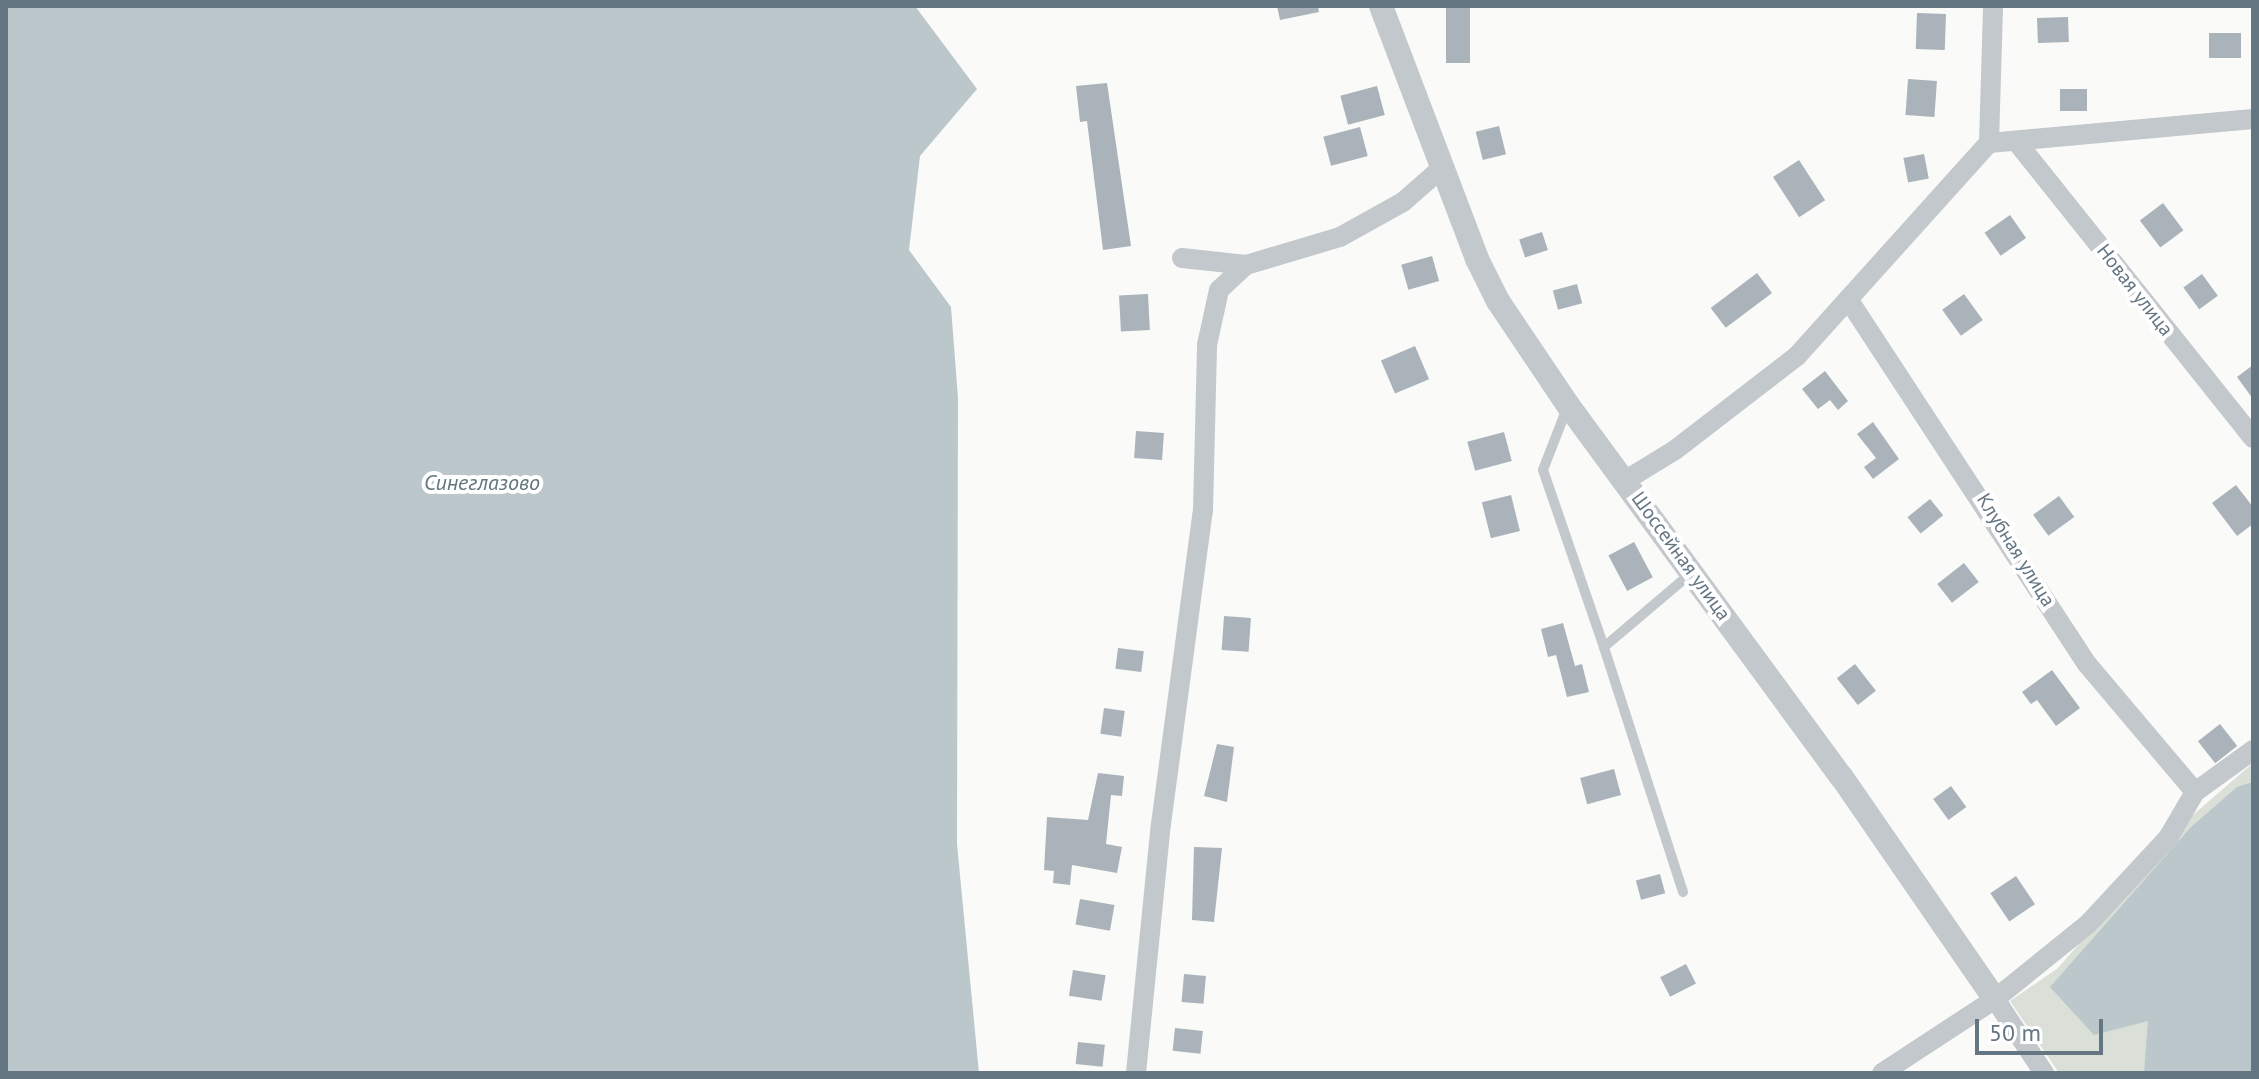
<!DOCTYPE html>
<meta charset="utf-8">
<style>
body{margin:0}
#map{position:relative;width:2259px;height:1079px;overflow:hidden;background:#fafaf8;font-family:"PT Sans",sans-serif}
div>[style]{position:absolute}
[style*='--x']{left:calc(var(--x)*1px);top:calc(var(--y)*1px);width:calc(var(--w)*1px);rotate:calc(var(--a)*1deg)}
.green>*{inset:0;background:#dadfd7}
.water>*{inset:0;background:#bbc7cb}
.building>*{inset:0;background:#aab3b9;transform-origin:0 0}
.service>*{height:10px;margin:-5px;padding:0 5px;transform-origin:5px;border-radius:5px;background:#c3c8cc}
.minor>*{height:20px;margin:-10px;padding:0 10px;transform-origin:10px;border-radius:10px;background:#c3c8cc}
.tertiary>*{height:24px;margin:-12px;padding:0 12px;transform-origin:12px;border-radius:12px;background:#c3c8cc}
span{translate:-50% -50%;white-space:nowrap;text-align:center;line-height:1.15;-webkit-text-stroke:8px #fff;paint-order:stroke}
.street-label{font-size:20px;color:#657683}
.water-label{font-size:22px;color:#60757c;font-style:italic}
.frame{position:absolute;inset:0;border:8px solid #657683;pointer-events:none}
.scale{position:absolute;left:1975px;top:1019px;width:128px;height:36px;box-sizing:border-box;border:4px solid #657683;border-top:0;padding-left:10px;font-size:24px;line-height:28px;white-space:nowrap;color:#657683;-webkit-text-stroke:6px #fff;paint-order:stroke}
</style>
<div id="map">
<div class="green">
<div style="clip-path:polygon(2253px 763px,2253px 1073px,2059px 1073px,2010px 1001px,2058px 968px,2186px 821px)"></div>
</div>
<div class="water">
<div style="clip-path:polygon(6px 6px,915px 6px,977px 89px,920px 156px,909px 250px,951px 307px,958px 398px,957px 844px,979px 1073px,6px 1073px)"></div>
<div style="clip-path:polygon(2253px 782px,2253px 1073px,2144px 1073px,2148px 1021px,2094px 1035px,2050px 987px,2191px 827px,2237px 787px)"></div>
</div>
<div class="building">
<div style="clip-path:polygon(1277px 6px,1318px 6px,1319px 12px,1280px 20px)"></div>
<div style="left:1446px;top:6px;width:24px;height:57px"></div>
<div style="left:1917px;top:13px;width:29px;height:36px;rotate:2deg"></div>
<div style="left:2068px;top:17px;width:25px;height:31px;rotate:88deg"></div>
<div style="left:2209px;top:33px;width:32px;height:25px"></div>
<div style="left:1908px;top:79px;width:29px;height:36px;rotate:4deg"></div>
<div style="clip-path:polygon(1107px 83px,1131px 246px,1103px 250px,1087px 121px,1080px 122px,1076px 86px)"></div>
<div style="left:1377px;top:86px;width:30px;height:38px;rotate:75deg"></div>
<div style="left:2060px;top:89px;width:27px;height:22px"></div>
<div style="left:1499px;top:126px;width:29px;height:24px;rotate:76deg"></div>
<div style="left:1360px;top:127px;width:30px;height:38px;rotate:75deg"></div>
<div style="left:1924px;top:154px;width:25px;height:21px;rotate:79deg"></div>
<div style="left:1799px;top:160px;width:48px;height:31px;rotate:57deg"></div>
<div style="left:2163px;top:203px;width:34px;height:29px;rotate:53deg"></div>
<div style="left:2010px;top:215px;width:28px;height:31px;rotate:55deg"></div>
<div style="left:1542px;top:232px;width:19px;height:24px;rotate:72deg"></div>
<div style="left:1432px;top:256px;width:26px;height:32px;rotate:74deg"></div>
<div style="left:1757px;top:273px;width:25px;height:58px;rotate:53deg"></div>
<div style="left:2202px;top:274px;width:27px;height:23px;rotate:54deg"></div>
<div style="left:1577px;top:284px;width:20px;height:25px;rotate:75deg"></div>
<div style="left:1148px;top:294px;width:36px;height:29px;rotate:87deg"></div>
<div style="left:1964px;top:294px;width:32px;height:27px;rotate:54deg"></div>
<div style="left:1415px;top:346px;width:36px;height:37px;rotate:67deg"></div>
<div style="clip-path:polygon(2253px 365px,2253px 399px,2237px 377px)"></div>
<div style="clip-path:polygon(1825px 371px,1848px 401px,1838px 410px,1830px 400px,1818px 409px,1802px 389px)"></div>
<div style="clip-path:polygon(1873px 422px,1899px 459px,1873px 479px,1864px 467px,1876px 458px,1857px 434px)"></div>
<div style="left:1136px;top:431px;width:28px;height:27px;rotate:4deg"></div>
<div style="left:1504px;top:432px;width:30px;height:38px;rotate:75deg"></div>
<div style="clip-path:polygon(2236px 485px,2253px 507px,2253px 524px,2237px 536px,2212px 503px)"></div>
<div style="left:1511px;top:495px;width:37px;height:30px;rotate:76deg"></div>
<div style="left:2059px;top:496px;width:26px;height:32px;rotate:54deg"></div>
<div style="left:1930px;top:499px;width:21px;height:29px;rotate:51deg"></div>
<div style="left:1634px;top:542px;width:40px;height:29px;rotate:62deg"></div>
<div style="left:1964px;top:563px;width:24px;height:34px;rotate:52deg"></div>
<div style="left:1224px;top:616px;width:27px;height:34px;rotate:4deg"></div>
<div style="clip-path:polygon(1563px 623px,1575px 666px,1582px 664px,1589px 692px,1567px 697px,1556px 655px,1548px 657px,1541px 629px)"></div>
<div style="left:1118px;top:648px;width:26px;height:21px;rotate:7deg"></div>
<div style="left:1855px;top:664px;width:34px;height:23px;rotate:52deg"></div>
<div style="clip-path:polygon(2052px 670px,2080px 708px,2056px 726px,2037px 700px,2031px 704px,2022px 692px)"></div>
<div style="left:1104px;top:708px;width:21px;height:26px;rotate:8deg"></div>
<div style="left:2220px;top:724px;width:28px;height:28px;rotate:52deg"></div>
<div style="clip-path:polygon(1217px 744px,1234px 747px,1227px 802px,1204px 796px)"></div>
<div style="left:1614px;top:769px;width:27px;height:35px;rotate:75deg"></div>
<div style="clip-path:polygon(1098px 773px,1124px 776px,1122px 796px,1111px 795px,1106px 844px,1122px 847px,1117px 873px,1072px 865px,1070px 885px,1053px 883px,1054px 871px,1044px 870px,1047px 817px,1088px 820px)"></div>
<div style="left:1951px;top:786px;width:26px;height:22px;rotate:54deg"></div>
<div style="clip-path:polygon(1194px 847px,1222px 848px,1214px 922px,1192px 920px)"></div>
<div style="left:1660px;top:874px;width:20px;height:25px;rotate:75deg"></div>
<div style="left:2016px;top:876px;width:34px;height:31px;rotate:56deg"></div>
<div style="left:1080px;top:899px;width:35px;height:26px;rotate:10deg"></div>
<div style="left:1686px;top:964px;width:22px;height:29px;rotate:63deg"></div>
<div style="left:1073px;top:970px;width:33px;height:26px;rotate:9deg"></div>
<div style="left:1184px;top:974px;width:22px;height:28px;rotate:5deg"></div>
<div style="left:1175px;top:1028px;width:28px;height:23px;rotate:6deg"></div>
<div style="left:1078px;top:1042px;width:27px;height:22px;rotate:6deg"></div>
</div>
<div class="service">
<div style="--x:1567;--y:408;--w:66;--a:111.2"></div>
<div style="--x:1543;--y:470;--w:187;--a:71"></div>
<div style="--x:1683;--y:892;--w:257;--a:-107.9"></div>
<div style="--x:1604;--y:647;--w:113;--a:-40.3"></div>
</div>
<div class="minor">
<div style="--x:2016;--y:141;--w:380;--a:51.4"></div>
<div style="--x:1989;--y:143;--w:137;--a:-88.3"></div>
<div style="--x:1182;--y:258;--w:64;--a:6.2"></div>
<div style="--x:1246;--y:265;--w:98;--a:-16.6"></div>
<div style="--x:1340;--y:237;--w:72;--a:-29.1"></div>
<div style="--x:1403;--y:202;--w:53;--a:-41.2"></div>
<div style="--x:1848;--y:299;--w:436;--a:56.8"></div>
<div style="--x:2087;--y:664;--w:167;--a:49.8"></div>
<div style="--x:1626;--y:480;--w:57;--a:-31.5"></div>
<div style="--x:1675;--y:450;--w:154;--a:-37.6"></div>
<div style="--x:1797;--y:356;--w:287;--a:-48"></div>
<div style="--x:1989;--y:143;--w:265;--a:-5.2"></div>
<div style="--x:1995;--y:999;--w:89;--a:56.5"></div>
<div style="--x:1136;--y:1073;--w:250;--a:-84.3"></div>
<div style="--x:1161;--y:824;--w:316;--a:-82.4"></div>
<div style="--x:1203;--y:511;--w:166;--a:-88.6"></div>
<div style="--x:1207;--y:345;--w:56;--a:-77.7"></div>
<div style="--x:1219;--y:290;--w:37;--a:-43"></div>
<div style="--x:1882;--y:1073;--w:135;--a:-33.2"></div>
<div style="--x:1995;--y:999;--w:119;--a:-38.9"></div>
<div style="--x:2088;--y:924;--w:117;--a:-47.1"></div>
<div style="--x:2168;--y:838;--w:53;--a:-59.6"></div>
<div style="--x:2195;--y:792;--w:72;--a:-35.9"></div>
</div>
<div class="tertiary">
<div style="--x:1381;--y:6;--w:271;--a:69.2"></div>
<div style="--x:1477;--y:259;--w:47;--a:63.4"></div>
<div style="--x:1498;--y:301;--w:125;--a:56.1"></div>
<div style="--x:1568;--y:405;--w:461;--a:53.7"></div>
<div style="--x:1841;--y:776;--w:271;--a:55.4"></div>
</div>
<div class="street-label">
<span style="left:2135px;top:290px;rotate:52deg">Новая улица</span>
<span style="left:2016px;top:550px;rotate:58deg">Клубная улица</span>
<span style="left:1681px;top:556px;rotate:54deg">Шоссейная улица</span>
</div>
<div class="water-label">
<span style="left:482px;top:483px">Синеглазово</span>
</div>
<div class="frame"></div>
<div class="scale">50 m</div>
</div>
